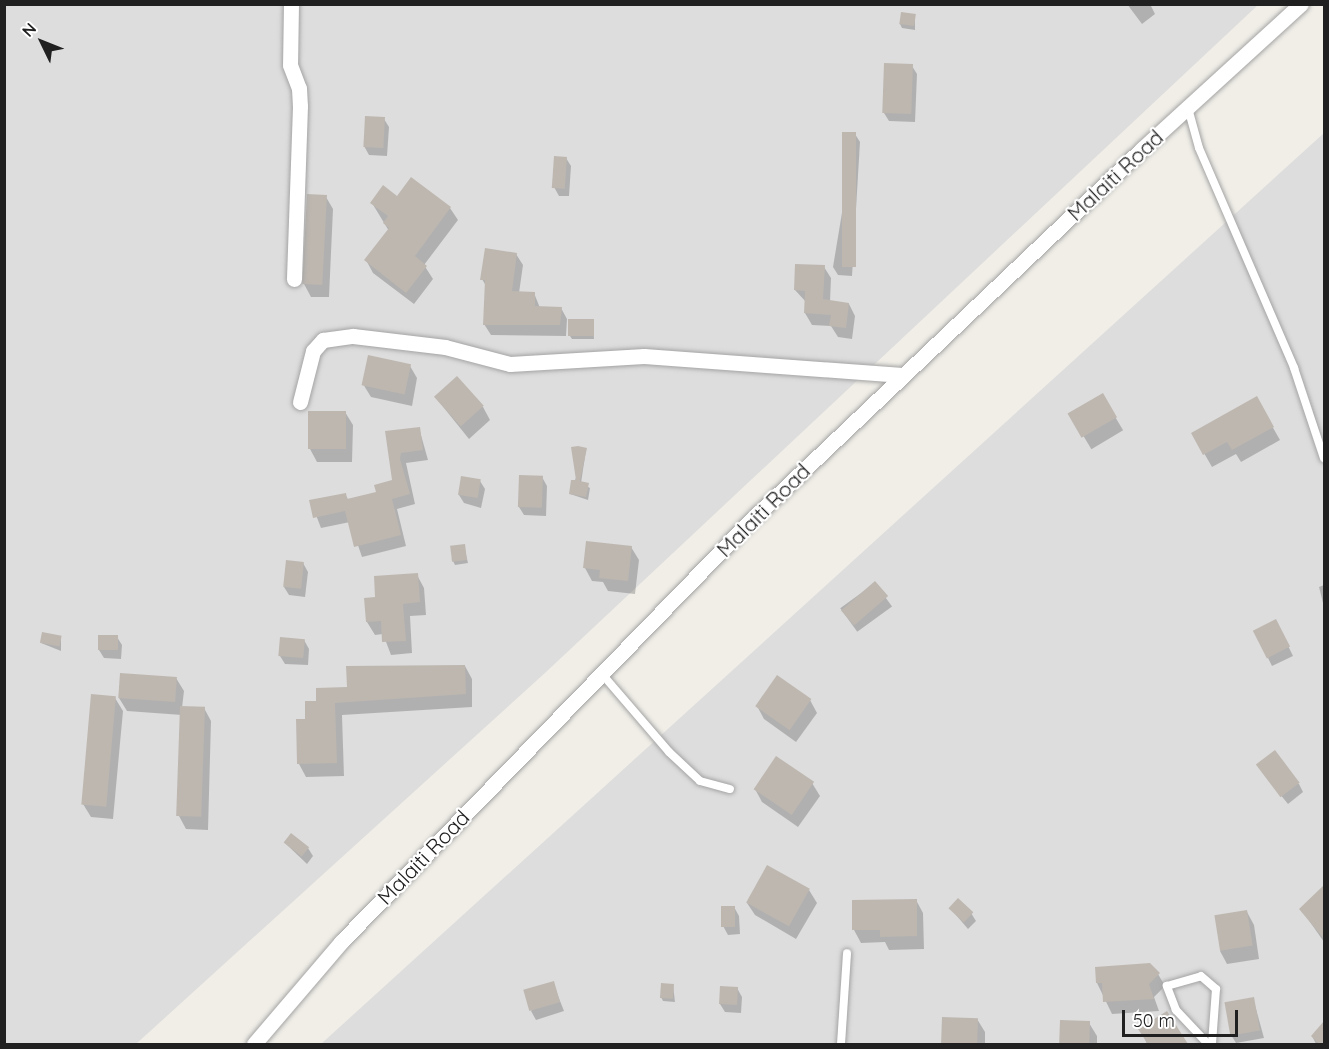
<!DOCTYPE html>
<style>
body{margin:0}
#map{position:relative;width:1329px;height:1049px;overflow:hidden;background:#f0eee7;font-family:Quicksand,sans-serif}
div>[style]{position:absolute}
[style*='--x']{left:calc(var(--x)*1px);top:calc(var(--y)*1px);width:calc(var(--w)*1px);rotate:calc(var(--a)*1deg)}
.residential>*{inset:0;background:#dedddd}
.shadow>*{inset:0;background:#0003;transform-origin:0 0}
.building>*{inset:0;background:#bdb7b0;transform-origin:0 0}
.roads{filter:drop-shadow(0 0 2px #a4a4a4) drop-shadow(0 0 2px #a4a4a4)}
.lane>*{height:8px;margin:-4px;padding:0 4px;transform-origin:4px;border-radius:4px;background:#fff}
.street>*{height:15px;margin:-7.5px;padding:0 7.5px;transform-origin:7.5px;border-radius:7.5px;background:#fff}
span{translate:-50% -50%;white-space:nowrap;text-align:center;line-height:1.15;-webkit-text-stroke:4.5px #fff;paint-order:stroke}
.street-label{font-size:21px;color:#202020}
.frame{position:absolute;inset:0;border:6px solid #202020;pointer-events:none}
.north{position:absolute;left:12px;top:12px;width:60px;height:60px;-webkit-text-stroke:4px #fff;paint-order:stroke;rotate:313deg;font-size:16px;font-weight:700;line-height:24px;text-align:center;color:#202020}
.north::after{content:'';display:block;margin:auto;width:21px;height:27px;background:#202020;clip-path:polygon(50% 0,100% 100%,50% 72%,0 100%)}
.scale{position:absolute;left:1122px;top:1010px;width:116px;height:27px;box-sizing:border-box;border:3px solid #202020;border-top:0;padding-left:8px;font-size:18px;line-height:21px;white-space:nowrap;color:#202020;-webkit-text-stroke:4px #fff;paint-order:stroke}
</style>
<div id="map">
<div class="residential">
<div style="clip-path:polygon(5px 5px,1258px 5px,546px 672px,136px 1044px,5px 1044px)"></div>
<div style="clip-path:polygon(1324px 133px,1324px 1044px,321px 1044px)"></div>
</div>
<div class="shadow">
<div style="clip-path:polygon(1127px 4px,1150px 4px,1155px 14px,1142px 24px)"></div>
<div style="clip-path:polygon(915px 16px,915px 30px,902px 28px,900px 24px)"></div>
<div style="clip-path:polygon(912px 66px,917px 74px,915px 122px,889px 121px,884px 113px)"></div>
<div style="clip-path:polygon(384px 119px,389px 127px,387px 156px,369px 155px,364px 146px)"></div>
<div style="clip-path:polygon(855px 134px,860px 142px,852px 276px,838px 275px,833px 267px)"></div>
<div style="clip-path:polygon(566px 158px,571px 166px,569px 196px,559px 196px,554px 187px)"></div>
<div style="clip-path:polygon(326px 197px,333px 209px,329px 297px,311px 297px,304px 284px)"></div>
<div style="clip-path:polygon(397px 198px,450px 208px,458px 220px,424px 265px,433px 279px,414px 304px,373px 273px,366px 260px,389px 231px,372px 203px)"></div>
<div style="clip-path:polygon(516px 254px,523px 265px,519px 293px,534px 293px,540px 308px,561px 308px,567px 319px,566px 336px,491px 335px,484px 324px,486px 286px,482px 279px)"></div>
<div style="clip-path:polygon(824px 267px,831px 278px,830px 302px,849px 304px,855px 316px,852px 339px,838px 337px,831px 326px,812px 325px,805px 313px,806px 302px,795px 290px)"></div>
<div style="clip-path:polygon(593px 320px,594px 339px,572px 339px,570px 336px)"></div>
<div style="clip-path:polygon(410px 366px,417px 378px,412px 406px,371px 397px,363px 384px)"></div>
<div style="left:1102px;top:395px;width:41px;height:37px;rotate:59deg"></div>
<div style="clip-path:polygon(436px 398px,483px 407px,490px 420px,469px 439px)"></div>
<div style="clip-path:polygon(1256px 398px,1280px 440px,1241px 462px,1236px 454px,1212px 467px,1193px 434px)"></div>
<div style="clip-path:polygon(345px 412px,353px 425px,352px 462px,317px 462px,310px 449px)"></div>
<div style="clip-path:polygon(419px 428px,428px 460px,406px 463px,415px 504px,397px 509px,406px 546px,362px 557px,350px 522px,321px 528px,311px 502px,345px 494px,349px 501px,378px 493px,393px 481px,387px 433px)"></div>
<div style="clip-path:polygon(586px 450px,581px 483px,590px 488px,588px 500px,570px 494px)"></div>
<div style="clip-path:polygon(542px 477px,547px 486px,546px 516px,524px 515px,519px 507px)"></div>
<div style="clip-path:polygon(480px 481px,485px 489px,481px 508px,464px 503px,459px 495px)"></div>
<div style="clip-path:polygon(464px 546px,468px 563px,455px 565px,453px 561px)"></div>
<div style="clip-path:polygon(631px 547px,639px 560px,635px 594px,608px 591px,603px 582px,592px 581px,585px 568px)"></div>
<div style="clip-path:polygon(303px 563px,308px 572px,305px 597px,289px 595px,284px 587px)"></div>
<div style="clip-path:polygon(417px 575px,424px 588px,426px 615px,410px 616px,412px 653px,391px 655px,383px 634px,375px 635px,367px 622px,366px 599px,376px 598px)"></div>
<div style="left:875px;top:583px;width:29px;height:43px;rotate:54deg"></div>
<div style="clip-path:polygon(1324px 585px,1324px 607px,1319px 587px)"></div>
<div style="clip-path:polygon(1280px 629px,1293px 656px,1272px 666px,1268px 658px)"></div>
<div style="clip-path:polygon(117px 637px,122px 645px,121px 659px,104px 658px,99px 650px)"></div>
<div style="clip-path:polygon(61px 638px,61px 651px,41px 643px)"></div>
<div style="clip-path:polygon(304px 640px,309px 649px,308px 665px,285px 664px,280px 656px)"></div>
<div style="clip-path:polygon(465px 666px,472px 679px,472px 707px,342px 715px,344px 776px,306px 777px,299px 764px,307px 720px,348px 688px)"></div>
<div style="clip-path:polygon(176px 678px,184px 691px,182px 708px,204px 708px,211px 721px,208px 830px,186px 829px,179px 816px,182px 715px,127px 711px,119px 698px)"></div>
<div style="clip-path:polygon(115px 698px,123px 711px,113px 819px,91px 817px,83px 804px)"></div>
<div style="clip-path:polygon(810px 700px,817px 713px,796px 742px,764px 719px,757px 706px)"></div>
<div style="clip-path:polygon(1263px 773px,1299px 784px,1303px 792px,1288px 804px)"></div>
<div style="clip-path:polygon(812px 783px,820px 796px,798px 827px,762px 802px,755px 789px)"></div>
<div style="clip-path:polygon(285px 843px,308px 848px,313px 856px,307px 864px)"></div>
<div style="clip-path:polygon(1324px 887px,1324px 942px,1301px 909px)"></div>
<div style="clip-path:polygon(809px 890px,817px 903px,796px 939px,755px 915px,747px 903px)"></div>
<div style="clip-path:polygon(916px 900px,923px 913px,924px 949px,889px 950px,885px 942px,861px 943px,854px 930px)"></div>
<div style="clip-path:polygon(734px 907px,739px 916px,740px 934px,728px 935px,723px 926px)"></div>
<div style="clip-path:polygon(950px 908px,971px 913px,976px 921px,968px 929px)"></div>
<div style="clip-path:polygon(1247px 912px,1254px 925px,1259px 959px,1227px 964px,1220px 951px)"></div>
<div style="clip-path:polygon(1158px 974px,1165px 986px,1154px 997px,1159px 1011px,1112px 1014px,1097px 983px)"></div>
<div style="clip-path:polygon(553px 983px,564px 1011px,536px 1020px,531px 1011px)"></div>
<div style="clip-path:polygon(673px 985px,675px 1002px,663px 1001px,661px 997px)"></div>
<div style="clip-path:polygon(737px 988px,742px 997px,741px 1013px,725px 1012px,720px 1004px)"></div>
<div style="clip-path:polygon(1253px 998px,1264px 1038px,1236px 1043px,1231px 1035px)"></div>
<div style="clip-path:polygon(1167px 1013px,1186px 1044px,1147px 1044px,1140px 1029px)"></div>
<div style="clip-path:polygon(977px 1019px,985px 1032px,985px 1044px,931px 1044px,943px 1043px)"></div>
<div style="clip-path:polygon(1062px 1022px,1089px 1023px,1097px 1036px,1097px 1044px,1061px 1044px)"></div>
<div style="clip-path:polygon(1324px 1023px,1324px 1044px,1316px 1044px,1312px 1036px)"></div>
</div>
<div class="building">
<div style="left:901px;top:12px;width:15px;height:12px;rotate:8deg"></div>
<div style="left:884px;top:63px;width:29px;height:50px;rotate:2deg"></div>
<div style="left:365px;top:116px;width:20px;height:31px;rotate:3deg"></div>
<div style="left:842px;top:132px;width:14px;height:135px"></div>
<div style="left:554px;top:156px;width:13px;height:32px;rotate:4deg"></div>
<div style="clip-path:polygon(411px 177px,451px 207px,415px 256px,427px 266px,406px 293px,364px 260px,389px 228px,383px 223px,388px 216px,370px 203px,383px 185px,397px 196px)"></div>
<div style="left:307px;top:194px;width:20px;height:90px;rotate:3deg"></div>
<div style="clip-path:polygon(485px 248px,517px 253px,512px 291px,535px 292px,535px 306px,562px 307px,560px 325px,483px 325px,485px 280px,480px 280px)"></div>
<div style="clip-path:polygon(795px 264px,825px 265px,823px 299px,849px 303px,846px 328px,829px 326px,831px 315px,804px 313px,805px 291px,794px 290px)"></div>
<div style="left:568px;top:319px;width:26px;height:17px"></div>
<div style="left:368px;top:355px;width:44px;height:31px;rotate:12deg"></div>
<div style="left:457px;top:376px;width:40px;height:31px;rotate:48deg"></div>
<div style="left:1103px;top:393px;width:28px;height:41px;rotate:60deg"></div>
<div style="clip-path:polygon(1257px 396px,1274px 427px,1232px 450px,1227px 442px,1203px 455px,1191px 433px)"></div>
<div style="left:308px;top:411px;width:38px;height:38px"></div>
<div style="clip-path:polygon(420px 427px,423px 450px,401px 453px,400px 459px,410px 494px,392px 499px,401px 535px,354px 547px,345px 511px,313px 518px,309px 500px,346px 493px,347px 499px,376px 492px,374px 485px,392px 480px,385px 431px)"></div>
<div style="clip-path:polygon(578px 446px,587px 448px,580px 481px,589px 483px,586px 497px,569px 494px,571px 480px,576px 480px,571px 447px)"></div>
<div style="left:519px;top:475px;width:24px;height:32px;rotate:2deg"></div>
<div style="left:461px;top:476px;width:20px;height:19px;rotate:9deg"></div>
<div style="clip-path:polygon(586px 541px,632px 546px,628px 581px,599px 578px,600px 570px,583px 568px)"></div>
<div style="left:465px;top:544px;width:16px;height:15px;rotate:83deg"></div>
<div style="left:286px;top:560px;width:18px;height:27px;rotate:6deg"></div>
<div style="clip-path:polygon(418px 573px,420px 602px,403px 604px,406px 641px,382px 642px,381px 621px,366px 622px,364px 598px,375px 597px,374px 576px)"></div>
<div style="left:875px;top:581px;width:20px;height:45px;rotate:49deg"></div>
<div style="left:1276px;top:619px;width:31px;height:26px;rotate:63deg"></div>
<div style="left:42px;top:632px;width:20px;height:11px;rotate:11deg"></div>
<div style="left:98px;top:635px;width:20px;height:15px"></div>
<div style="left:280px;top:637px;width:25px;height:19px;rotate:5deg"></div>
<div style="clip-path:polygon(465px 665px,466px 694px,335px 703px,337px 763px,297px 764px,296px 719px,305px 719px,305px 701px,316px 701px,316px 688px,347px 687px,346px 666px)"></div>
<div style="left:120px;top:673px;width:57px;height:25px;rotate:4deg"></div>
<div style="left:777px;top:675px;width:42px;height:38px;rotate:35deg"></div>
<div style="left:91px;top:694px;width:25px;height:111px;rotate:5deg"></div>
<div style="left:180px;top:706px;width:25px;height:110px;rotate:2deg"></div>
<div style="left:1275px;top:750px;width:41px;height:24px;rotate:53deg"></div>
<div style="left:776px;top:756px;width:46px;height:40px;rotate:34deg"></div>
<div style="left:291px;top:833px;width:23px;height:12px;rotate:38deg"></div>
<div style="left:767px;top:865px;width:49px;height:43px;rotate:29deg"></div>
<div style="clip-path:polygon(1324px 885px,1324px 939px,1299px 909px)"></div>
<div style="left:958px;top:898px;width:21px;height:14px;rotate:43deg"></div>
<div style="clip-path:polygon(917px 899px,917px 936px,880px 937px,880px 930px,852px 930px,852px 900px)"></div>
<div style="left:721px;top:906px;width:14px;height:21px"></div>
<div style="left:1247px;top:910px;width:36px;height:33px;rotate:81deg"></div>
<div style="clip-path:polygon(1150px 963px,1160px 973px,1149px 984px,1154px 999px,1103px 1002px,1102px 983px,1096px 983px,1095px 967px)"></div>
<div style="left:554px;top:981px;width:22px;height:32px;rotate:74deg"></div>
<div style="left:661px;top:983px;width:13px;height:15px;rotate:4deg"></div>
<div style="left:720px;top:986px;width:18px;height:18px;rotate:3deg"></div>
<div style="left:1254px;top:997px;width:34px;height:30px;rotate:80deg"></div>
<div style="clip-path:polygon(1167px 1011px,1188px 1044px,1148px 1044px,1138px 1029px)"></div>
<div style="left:942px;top:1017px;width:36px;height:27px;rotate:2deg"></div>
<div style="left:1060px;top:1020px;width:30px;height:24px;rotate:2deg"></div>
<div style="clip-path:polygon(1324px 1021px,1324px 1044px,1319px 1044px,1311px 1036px)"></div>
</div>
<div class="roads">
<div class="lane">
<div style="--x:1188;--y:108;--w:41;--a:74.6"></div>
<div style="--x:1199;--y:148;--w:240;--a:66.6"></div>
<div style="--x:1294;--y:368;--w:95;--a:71.6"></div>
<div style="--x:602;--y:674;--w:103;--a:49.3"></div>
<div style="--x:669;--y:752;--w:42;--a:43.1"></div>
<div style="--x:700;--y:781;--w:31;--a:15"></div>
<div style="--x:841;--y:1044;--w:91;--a:-86.2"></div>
<div style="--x:1208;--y:1044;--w:47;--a:-133.3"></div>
<div style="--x:1176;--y:1010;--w:26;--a:-111"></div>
<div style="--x:1167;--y:986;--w:35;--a:-16"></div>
<div style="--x:1201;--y:976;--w:20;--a:41"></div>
<div style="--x:1216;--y:989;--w:55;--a:94.2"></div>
</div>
<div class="street">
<div style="--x:291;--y:4;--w:61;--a:90.9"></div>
<div style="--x:290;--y:65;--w:25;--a:69"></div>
<div style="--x:299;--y:88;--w:18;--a:87"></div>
<div style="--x:300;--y:106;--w:173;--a:92"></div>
<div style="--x:300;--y:402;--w:53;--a:-75.7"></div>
<div style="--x:313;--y:351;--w:15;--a:-48"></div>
<div style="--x:323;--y:340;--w:30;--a:-8"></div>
<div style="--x:353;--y:336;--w:93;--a:6.8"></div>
<div style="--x:445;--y:347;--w:67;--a:14.7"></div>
<div style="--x:510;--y:364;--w:134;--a:-3.4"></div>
<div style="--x:644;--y:356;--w:259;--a:4.2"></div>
<div style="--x:254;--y:1044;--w:134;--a:-49.5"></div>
<div style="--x:341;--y:942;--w:584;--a:-45.83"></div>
<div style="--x:748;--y:523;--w:543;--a:-43.51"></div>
<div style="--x:1142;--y:149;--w:215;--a:-42.4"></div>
</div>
</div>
<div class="street-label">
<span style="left:1115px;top:175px;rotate:-43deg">Malaiti Road</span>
<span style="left:763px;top:510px;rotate:-45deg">Malaiti Road</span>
<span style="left:423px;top:857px;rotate:-46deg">Malaiti Road</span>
</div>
<div class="frame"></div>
<div class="north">N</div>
<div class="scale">50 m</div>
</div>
